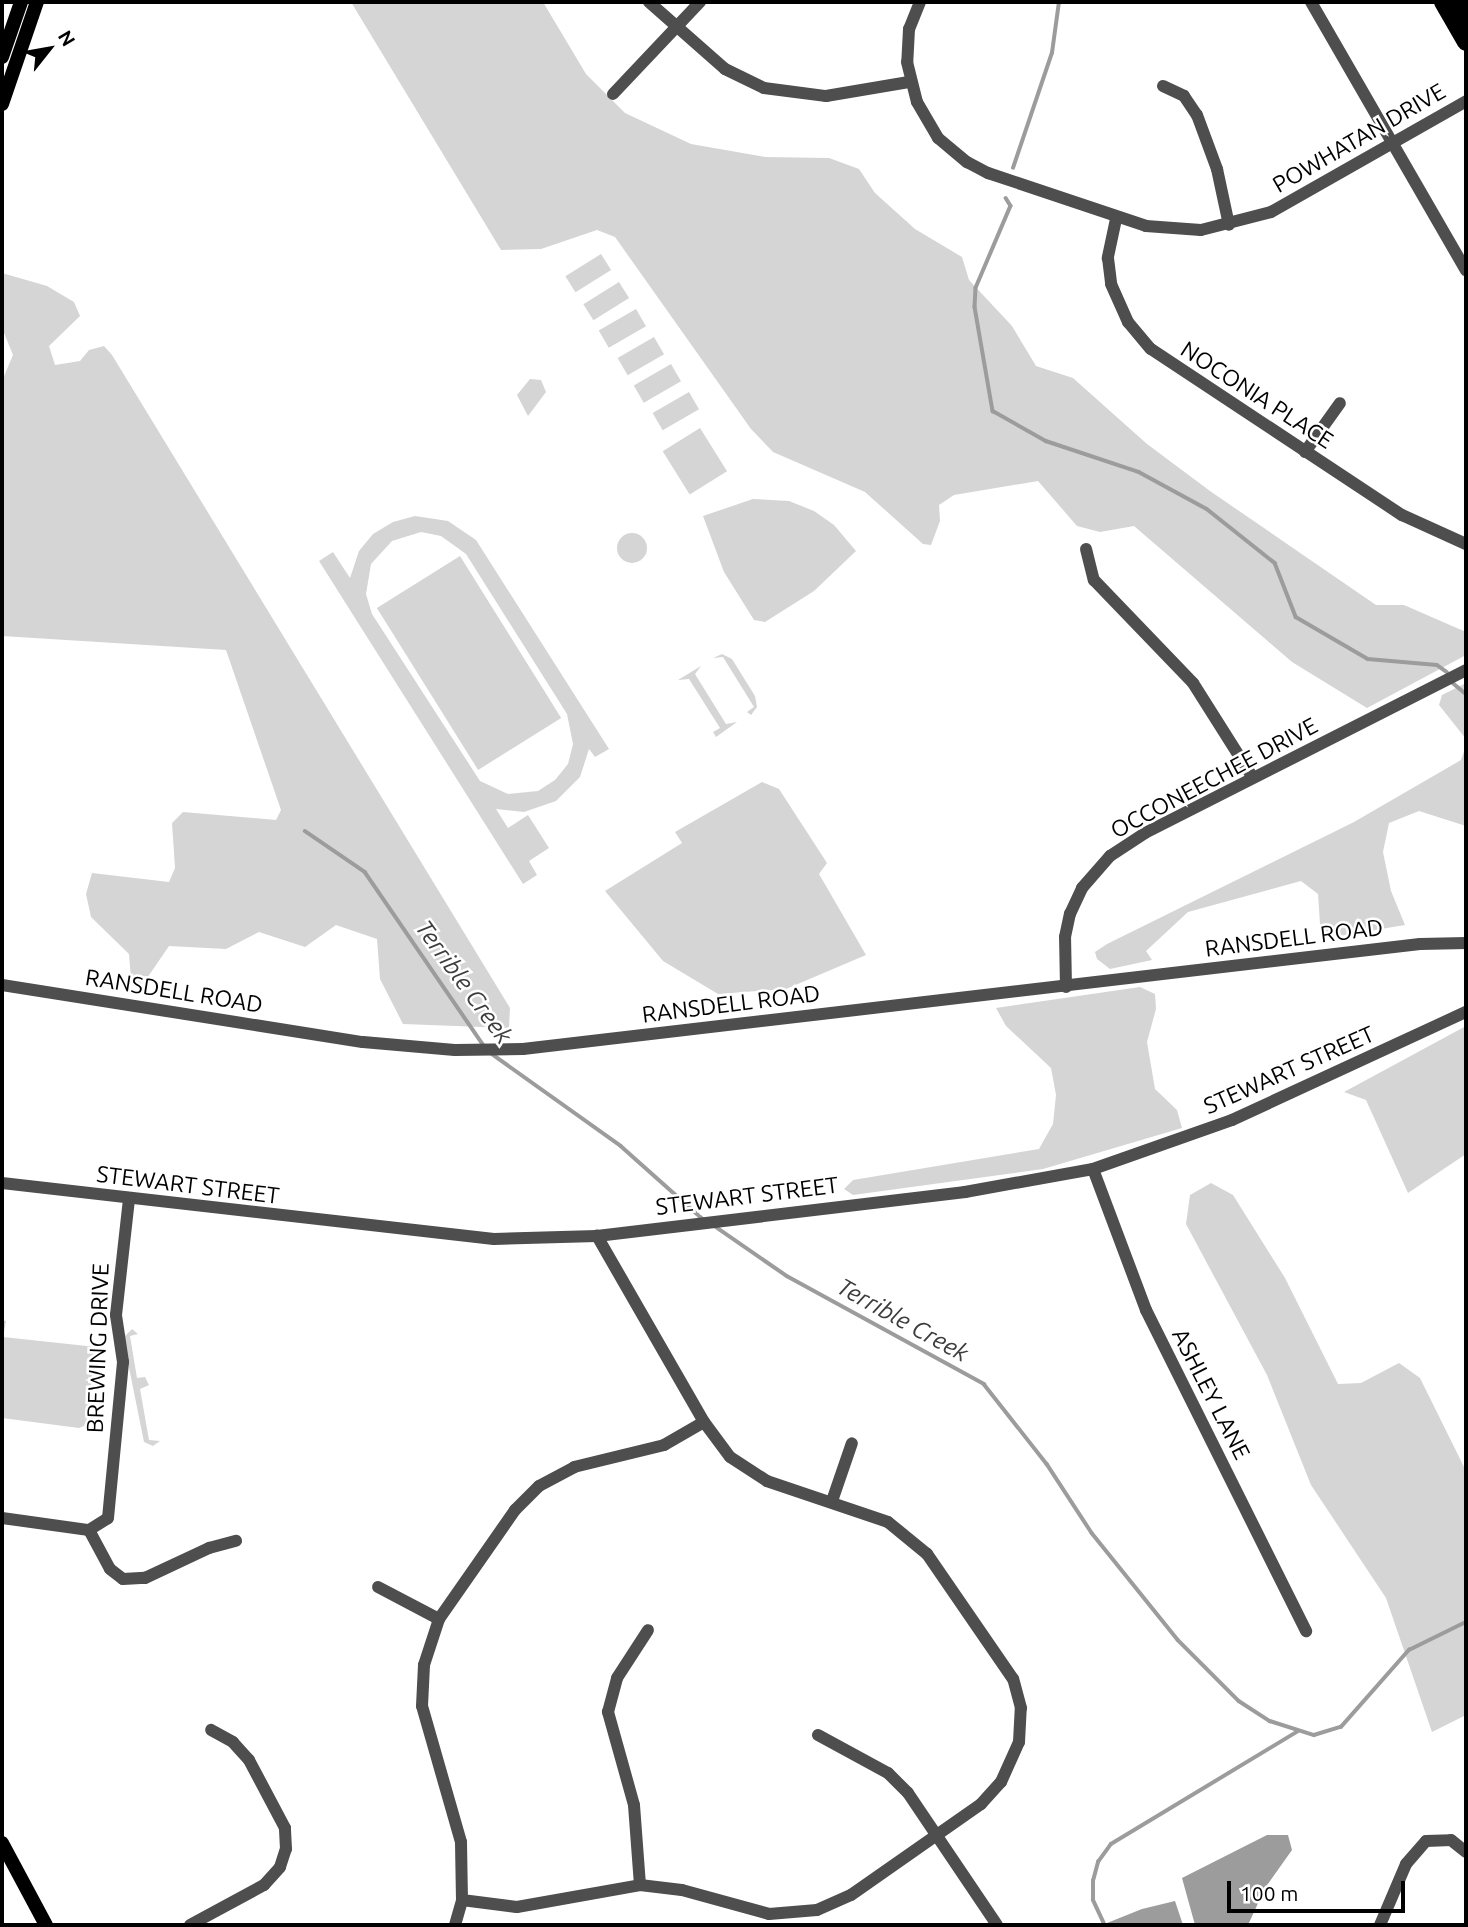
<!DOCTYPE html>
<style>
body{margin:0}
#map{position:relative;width:1468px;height:1927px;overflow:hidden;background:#fff;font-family:Ubuntu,sans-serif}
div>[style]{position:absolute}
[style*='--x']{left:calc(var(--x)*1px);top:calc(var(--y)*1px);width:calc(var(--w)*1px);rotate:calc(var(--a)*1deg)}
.green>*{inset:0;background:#d5d5d5;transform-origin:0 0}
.round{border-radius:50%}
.water>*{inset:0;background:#9c9c9c}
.stream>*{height:3.5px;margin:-1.75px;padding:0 1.75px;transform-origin:1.75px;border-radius:1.75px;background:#9c9c9c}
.minor>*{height:12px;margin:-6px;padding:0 6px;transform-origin:6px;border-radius:6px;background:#4e4e4e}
.major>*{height:14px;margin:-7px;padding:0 7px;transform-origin:7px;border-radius:7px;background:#000}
.highway>*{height:18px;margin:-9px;padding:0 9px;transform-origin:9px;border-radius:9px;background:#000}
span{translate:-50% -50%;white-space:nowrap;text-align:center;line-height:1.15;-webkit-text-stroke:5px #fff;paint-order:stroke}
.street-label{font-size:23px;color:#000}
.water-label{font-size:24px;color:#3d3d3d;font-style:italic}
.frame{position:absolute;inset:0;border:4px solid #000;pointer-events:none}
.north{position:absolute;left:14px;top:14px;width:70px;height:70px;-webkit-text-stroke:5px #fff;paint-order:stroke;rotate:59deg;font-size:19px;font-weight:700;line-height:28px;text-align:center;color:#000}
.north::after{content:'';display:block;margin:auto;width:24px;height:32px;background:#000;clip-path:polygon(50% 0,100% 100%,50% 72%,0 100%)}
.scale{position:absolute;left:1227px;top:1881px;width:178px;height:32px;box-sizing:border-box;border:4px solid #000;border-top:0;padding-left:9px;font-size:21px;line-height:24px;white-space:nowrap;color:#000;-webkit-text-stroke:5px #fff;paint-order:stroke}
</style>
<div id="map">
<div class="green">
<div style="clip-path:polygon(351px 2px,543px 2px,586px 74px,625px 113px,691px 144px,765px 157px,829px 158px,859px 169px,875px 193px,915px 229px,962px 257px,969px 280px,1012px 326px,1036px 366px,1073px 378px,1147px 444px,1210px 491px,1376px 605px,1404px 605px,1466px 632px,1466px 655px,1367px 708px,1292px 662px,1134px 526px,1100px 532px,1077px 526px,1038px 481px,954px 495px,939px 505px,940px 521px,931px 545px,923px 544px,865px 492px,773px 452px,751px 429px,615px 237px,597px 230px,541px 249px,501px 250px)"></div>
<div style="left:601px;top:254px;width:19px;height:42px;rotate:58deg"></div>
<div style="clip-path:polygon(2px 273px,47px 286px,74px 302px,80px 316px,49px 346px,55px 365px,80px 361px,89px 350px,104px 346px,112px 355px,510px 1008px,509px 1028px,403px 1024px,380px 979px,377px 939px,336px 925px,305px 947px,259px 932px,226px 949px,169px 946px,143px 984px,131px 979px,129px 954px,91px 917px,86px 894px,92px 873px,169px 882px,175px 868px,172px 823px,183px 812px,276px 820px,281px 810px,226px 650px,2px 636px,2px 381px,13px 355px,2px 328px)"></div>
<div style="left:619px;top:282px;width:19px;height:42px;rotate:58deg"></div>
<div style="left:636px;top:309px;width:20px;height:43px;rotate:60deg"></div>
<div style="left:654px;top:337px;width:20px;height:42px;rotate:60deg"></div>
<div style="left:671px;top:364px;width:20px;height:43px;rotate:60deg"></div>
<div style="clip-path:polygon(530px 379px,541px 380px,546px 392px,528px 416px,517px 395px)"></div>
<div style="left:689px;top:392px;width:20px;height:42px;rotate:60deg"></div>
<div style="left:700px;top:428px;width:51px;height:44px;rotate:58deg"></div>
<div style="clip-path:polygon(753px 499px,789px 501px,814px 511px,834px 525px,856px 551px,814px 591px,765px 622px,754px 620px,724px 572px,703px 516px)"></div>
<div style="clip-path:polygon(evenodd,415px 516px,448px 521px,476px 540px,609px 749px,595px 757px,589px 749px,580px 777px,556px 801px,524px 812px,496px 809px,508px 828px,528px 815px,549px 848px,529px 861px,537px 875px,523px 884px,319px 561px,333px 552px,350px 578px,359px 551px,373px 534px,393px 522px,415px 516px,421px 532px,441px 536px,466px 554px,567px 714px,573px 744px,568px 764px,555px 780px,538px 791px,508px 794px,480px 781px,372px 614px,366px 594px,371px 564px,392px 541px,421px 532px)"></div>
<div class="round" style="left:617px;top:533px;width:30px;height:30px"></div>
<div style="left:460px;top:556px;width:191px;height:98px;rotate:58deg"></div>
<div style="clip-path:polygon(722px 654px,732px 659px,755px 696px,757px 707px,751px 715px,747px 712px,754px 707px,723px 657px,713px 658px)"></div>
<div style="clip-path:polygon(701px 666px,695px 674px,726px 724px,737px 722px,716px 737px,713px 732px,720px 728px,689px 679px,678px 680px)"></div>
<div style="clip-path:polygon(1466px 683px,1466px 739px,1439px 705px,1442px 695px)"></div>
<div style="clip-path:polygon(1466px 746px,1466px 826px,1419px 811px,1389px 823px,1383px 852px,1391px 891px,1405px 925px,1321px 939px,1318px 894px,1301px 881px,1188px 912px,1146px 951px,1152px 960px,1110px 969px,1097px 959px,1095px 952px,1107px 944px,1354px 822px,1461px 760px)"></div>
<div style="clip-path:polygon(762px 782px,779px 789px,827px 863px,819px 874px,866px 955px,786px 989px,718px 994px,663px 961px,605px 891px,682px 843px,675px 832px)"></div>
<div style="clip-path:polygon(1140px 987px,1155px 994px,1156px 1009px,1147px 1042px,1155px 1089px,1177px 1110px,1182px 1128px,1043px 1169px,853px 1195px,844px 1189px,853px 1180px,1039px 1149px,1053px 1124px,1056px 1095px,1051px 1068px,1006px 1026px,996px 1008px)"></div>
<div style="clip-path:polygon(1466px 1026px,1466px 1154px,1408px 1193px,1366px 1100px,1344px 1092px)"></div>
<div style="clip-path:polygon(1211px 1183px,1233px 1195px,1285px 1278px,1338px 1384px,1361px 1383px,1399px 1363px,1420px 1378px,1466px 1471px,1466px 1715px,1432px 1732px,1386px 1598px,1311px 1485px,1267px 1375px,1186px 1224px,1190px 1195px)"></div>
<div style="clip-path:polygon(2px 1320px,6px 1321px,3px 1337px,96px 1347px,86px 1425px,79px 1428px,2px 1418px)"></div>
<div style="clip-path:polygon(132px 1329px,138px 1334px,130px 1336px,137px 1378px,145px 1377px,149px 1385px,140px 1389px,149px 1440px,160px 1441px,153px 1446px,144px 1442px,123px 1338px)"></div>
</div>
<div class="water">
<div style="clip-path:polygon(1267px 1835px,1288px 1835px,1292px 1850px,1265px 1888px,1248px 1925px,1195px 1925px,1182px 1878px)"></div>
<div style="clip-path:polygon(1175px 1901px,1183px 1925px,1102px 1925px,1142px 1909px)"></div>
</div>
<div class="stream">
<div style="--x:1013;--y:168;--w:121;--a:-71.3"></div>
<div style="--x:1052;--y:53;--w:51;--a:-82.2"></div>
<div style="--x:1006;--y:198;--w:9;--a:58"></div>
<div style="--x:1011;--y:206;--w:89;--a:113.1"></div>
<div style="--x:976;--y:288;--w:19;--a:93"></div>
<div style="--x:975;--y:307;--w:106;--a:80.2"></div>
<div style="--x:993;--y:411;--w:61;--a:29.5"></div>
<div style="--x:1046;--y:441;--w:98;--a:18.4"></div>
<div style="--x:1139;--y:472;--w:77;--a:28.6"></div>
<div style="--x:1207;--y:509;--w:87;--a:38.5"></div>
<div style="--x:1275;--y:563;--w:58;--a:68.7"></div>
<div style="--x:1296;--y:617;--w:83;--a:30.3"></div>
<div style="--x:1368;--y:659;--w:69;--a:5"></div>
<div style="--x:1437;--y:665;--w:12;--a:35"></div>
<div style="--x:1453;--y:683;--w:17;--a:40"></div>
<div style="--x:305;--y:831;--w:73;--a:34.3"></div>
<div style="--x:365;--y:872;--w:211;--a:55.6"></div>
<div style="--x:492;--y:1054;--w:158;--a:35.5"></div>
<div style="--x:621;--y:1146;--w:110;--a:41.7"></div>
<div style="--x:716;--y:1227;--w:86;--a:34.6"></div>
<div style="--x:787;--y:1276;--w:225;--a:28.7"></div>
<div style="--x:984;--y:1384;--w:102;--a:51.8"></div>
<div style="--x:1047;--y:1464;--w:82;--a:56.9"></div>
<div style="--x:1092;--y:1533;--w:137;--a:51.2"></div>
<div style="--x:1178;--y:1640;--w:86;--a:45"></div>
<div style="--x:1239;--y:1701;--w:37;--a:33"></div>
<div style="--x:1270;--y:1721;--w:46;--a:17.7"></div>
<div style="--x:1314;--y:1735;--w:28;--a:-17"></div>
<div style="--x:1341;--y:1727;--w:103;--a:-48.6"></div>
<div style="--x:1409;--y:1650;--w:64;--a:-26.2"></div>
<div style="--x:1104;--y:1924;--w:26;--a:-115"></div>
<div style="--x:1093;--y:1900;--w:19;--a:-90"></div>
<div style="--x:1093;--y:1881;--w:20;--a:-75"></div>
<div style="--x:1098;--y:1862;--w:22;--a:-54"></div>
<div style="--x:1111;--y:1844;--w:217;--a:-31.1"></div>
</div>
<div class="minor">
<div style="--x:649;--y:2;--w:101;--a:41.4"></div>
<div style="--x:725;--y:69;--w:43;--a:26"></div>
<div style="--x:764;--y:88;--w:63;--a:7.4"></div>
<div style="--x:826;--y:96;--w:84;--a:-9.6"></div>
<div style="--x:920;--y:2;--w:29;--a:112"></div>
<div style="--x:909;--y:29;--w:33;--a:93"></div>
<div style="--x:907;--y:62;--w:41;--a:76"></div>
<div style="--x:917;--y:102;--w:42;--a:59.7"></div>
<div style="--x:938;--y:138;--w:38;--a:40"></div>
<div style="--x:967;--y:162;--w:24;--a:28"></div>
<div style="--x:988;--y:173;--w:167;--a:18.5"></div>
<div style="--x:1146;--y:226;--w:55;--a:4.2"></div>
<div style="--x:1201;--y:230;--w:72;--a:-14.4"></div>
<div style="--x:1271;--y:212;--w:224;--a:-29.6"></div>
<div style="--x:1311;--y:2;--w:310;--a:60"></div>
<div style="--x:1163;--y:86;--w:23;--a:25"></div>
<div style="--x:1184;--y:96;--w:23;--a:56"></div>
<div style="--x:1197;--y:115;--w:58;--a:69.7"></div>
<div style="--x:1217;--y:169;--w:57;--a:77.9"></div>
<div style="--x:613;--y:94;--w:127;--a:-46.6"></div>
<div style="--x:1116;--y:219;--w:40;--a:102"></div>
<div style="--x:1108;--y:258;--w:26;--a:83"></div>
<div style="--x:1111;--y:284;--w:42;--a:65.9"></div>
<div style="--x:1128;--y:322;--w:35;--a:50"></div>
<div style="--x:1151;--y:349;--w:301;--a:33.5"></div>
<div style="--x:1402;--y:515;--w:70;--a:24.4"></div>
<div style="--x:1305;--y:452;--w:60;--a:-54.5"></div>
<div style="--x:1086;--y:549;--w:32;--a:76"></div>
<div style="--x:1094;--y:580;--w:143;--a:46.1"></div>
<div style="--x:1193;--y:683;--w:112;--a:57.7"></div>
<div style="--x:2;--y:985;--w:365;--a:9"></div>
<div style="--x:363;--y:1042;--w:92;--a:5"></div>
<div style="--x:455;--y:1050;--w:68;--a:-0.8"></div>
<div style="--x:523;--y:1049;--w:903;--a:-6.68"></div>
<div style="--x:1420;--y:944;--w:46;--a:-1.2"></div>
<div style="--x:1066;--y:987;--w:50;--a:-91.1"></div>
<div style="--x:1065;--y:937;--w:24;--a:-78"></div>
<div style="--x:1070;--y:914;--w:29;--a:-65"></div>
<div style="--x:1082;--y:888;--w:43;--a:-48.8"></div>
<div style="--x:1110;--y:856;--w:42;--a:-33.3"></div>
<div style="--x:1145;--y:833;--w:360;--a:-26.9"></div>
<div style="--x:1093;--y:1169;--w:151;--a:69.4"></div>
<div style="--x:1146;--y:1310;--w:359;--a:63.5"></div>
<div style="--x:2;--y:1183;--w:495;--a:6.5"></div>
<div style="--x:494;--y:1239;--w:103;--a:-1.7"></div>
<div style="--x:597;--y:1236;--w:371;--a:-6.8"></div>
<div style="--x:965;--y:1192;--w:130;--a:-10.2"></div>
<div style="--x:1093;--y:1169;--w:147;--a:-19.4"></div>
<div style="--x:1232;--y:1120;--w:258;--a:-24.8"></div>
<div style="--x:832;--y:1501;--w:61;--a:-71"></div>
<div style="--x:2;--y:1518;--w:88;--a:7.9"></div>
<div style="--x:89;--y:1530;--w:22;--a:-32"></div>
<div style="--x:108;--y:1518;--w:157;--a:-84.5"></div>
<div style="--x:123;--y:1362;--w:48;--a:-98.5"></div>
<div style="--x:116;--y:1315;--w:117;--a:-83.6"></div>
<div style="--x:89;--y:1530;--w:44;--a:61.7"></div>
<div style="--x:110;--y:1569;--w:16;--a:38"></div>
<div style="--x:123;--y:1579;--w:22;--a:-3"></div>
<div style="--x:145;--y:1578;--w:71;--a:-25.1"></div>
<div style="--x:209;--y:1548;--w:28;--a:-15"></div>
<div style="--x:378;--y:1587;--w:69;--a:27.7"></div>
<div style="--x:818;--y:1735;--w:80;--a:28.5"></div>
<div style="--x:888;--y:1773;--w:28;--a:45"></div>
<div style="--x:908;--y:1793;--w:159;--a:56"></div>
<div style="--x:640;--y:1885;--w:80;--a:-94.3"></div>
<div style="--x:634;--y:1805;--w:97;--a:-105.6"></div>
<div style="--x:608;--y:1712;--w:35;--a:-75"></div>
<div style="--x:617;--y:1678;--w:57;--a:-57.1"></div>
<div style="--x:462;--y:1900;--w:55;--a:7.3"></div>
<div style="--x:517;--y:1907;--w:125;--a:-10.1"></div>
<div style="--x:640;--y:1885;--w:42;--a:6.8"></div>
<div style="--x:682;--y:1890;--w:90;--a:15.4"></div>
<div style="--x:769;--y:1914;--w:48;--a:-4.8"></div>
<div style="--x:817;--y:1910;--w:37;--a:-24"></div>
<div style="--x:851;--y:1895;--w:159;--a:-35"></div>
<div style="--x:981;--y:1804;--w:30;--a:-48"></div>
<div style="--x:1001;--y:1782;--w:44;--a:-65.8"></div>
<div style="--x:1019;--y:1742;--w:34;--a:-87"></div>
<div style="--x:1021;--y:1708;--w:30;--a:-105"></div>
<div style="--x:1013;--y:1679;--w:152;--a:-124.5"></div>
<div style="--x:927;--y:1554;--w:50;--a:-140.6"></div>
<div style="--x:888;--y:1522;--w:128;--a:-161.3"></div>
<div style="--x:767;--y:1481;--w:44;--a:-147"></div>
<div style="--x:730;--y:1457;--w:44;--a:-126.6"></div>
<div style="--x:704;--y:1422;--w:215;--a:-119.9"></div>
<div style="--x:190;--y:1925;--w:84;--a:-28.4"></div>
<div style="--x:264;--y:1885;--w:24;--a:-48"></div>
<div style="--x:280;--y:1867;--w:19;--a:-72"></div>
<div style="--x:286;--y:1849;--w:21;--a:-93"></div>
<div style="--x:285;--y:1828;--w:77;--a:-117.9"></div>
<div style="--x:249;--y:1760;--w:24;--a:-132"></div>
<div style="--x:233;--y:1742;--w:25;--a:-151"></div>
<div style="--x:455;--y:1925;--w:26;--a:-74"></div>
<div style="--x:462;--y:1900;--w:58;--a:-91"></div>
<div style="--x:461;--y:1842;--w:141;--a:-106"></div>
<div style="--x:422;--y:1706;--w:41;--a:-87.2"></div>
<div style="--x:424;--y:1665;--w:48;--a:-71.9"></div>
<div style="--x:439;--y:1619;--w:133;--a:-55.1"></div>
<div style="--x:515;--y:1510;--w:34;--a:-45"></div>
<div style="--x:539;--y:1486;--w:40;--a:-28"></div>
<div style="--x:574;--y:1467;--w:93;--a:-13.7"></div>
<div style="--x:664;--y:1445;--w:46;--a:-29.9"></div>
<div style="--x:1380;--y:1925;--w:66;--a:-66.9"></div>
<div style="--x:1406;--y:1864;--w:30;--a:-49"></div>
<div style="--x:1426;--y:1841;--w:25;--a:-2"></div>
<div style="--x:1451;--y:1840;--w:19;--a:39"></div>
</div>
<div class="major">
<div style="--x:2;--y:57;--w:58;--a:-70.9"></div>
<div style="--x:2;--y:104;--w:108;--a:-71.1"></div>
<div style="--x:2;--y:1843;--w:93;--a:61.8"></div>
</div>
<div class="highway">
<div style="--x:1443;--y:2;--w:46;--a:60.1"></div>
<div style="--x:1460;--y:2;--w:13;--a:61"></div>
</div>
<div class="street-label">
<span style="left:1359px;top:138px;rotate:-30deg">POWHATAN DRIVE</span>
<span style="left:1257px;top:395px;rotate:33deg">NOCONIA PLACE</span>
<span style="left:1214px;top:778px;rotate:-28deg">OCCONEECHEE DRIVE</span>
<span style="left:1294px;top:938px;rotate:-7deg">RANSDELL ROAD</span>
<span style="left:174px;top:991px;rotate:9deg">RANSDELL ROAD</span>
<span style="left:731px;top:1004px;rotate:-7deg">RANSDELL ROAD</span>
<span style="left:1289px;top:1070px;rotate:-24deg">STEWART STREET</span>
<span style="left:188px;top:1185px;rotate:7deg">STEWART STREET</span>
<span style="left:747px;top:1196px;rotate:-7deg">STEWART STREET</span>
<span style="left:98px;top:1348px;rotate:-88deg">BREWING DRIVE</span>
<span style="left:1211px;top:1394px;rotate:63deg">ASHLEY LANE</span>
</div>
<div class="water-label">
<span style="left:464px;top:982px;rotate:54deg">Terrible Creek</span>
<span style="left:903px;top:1320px;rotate:29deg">Terrible Creek</span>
</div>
<div class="frame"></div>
<div class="north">N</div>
<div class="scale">100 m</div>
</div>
